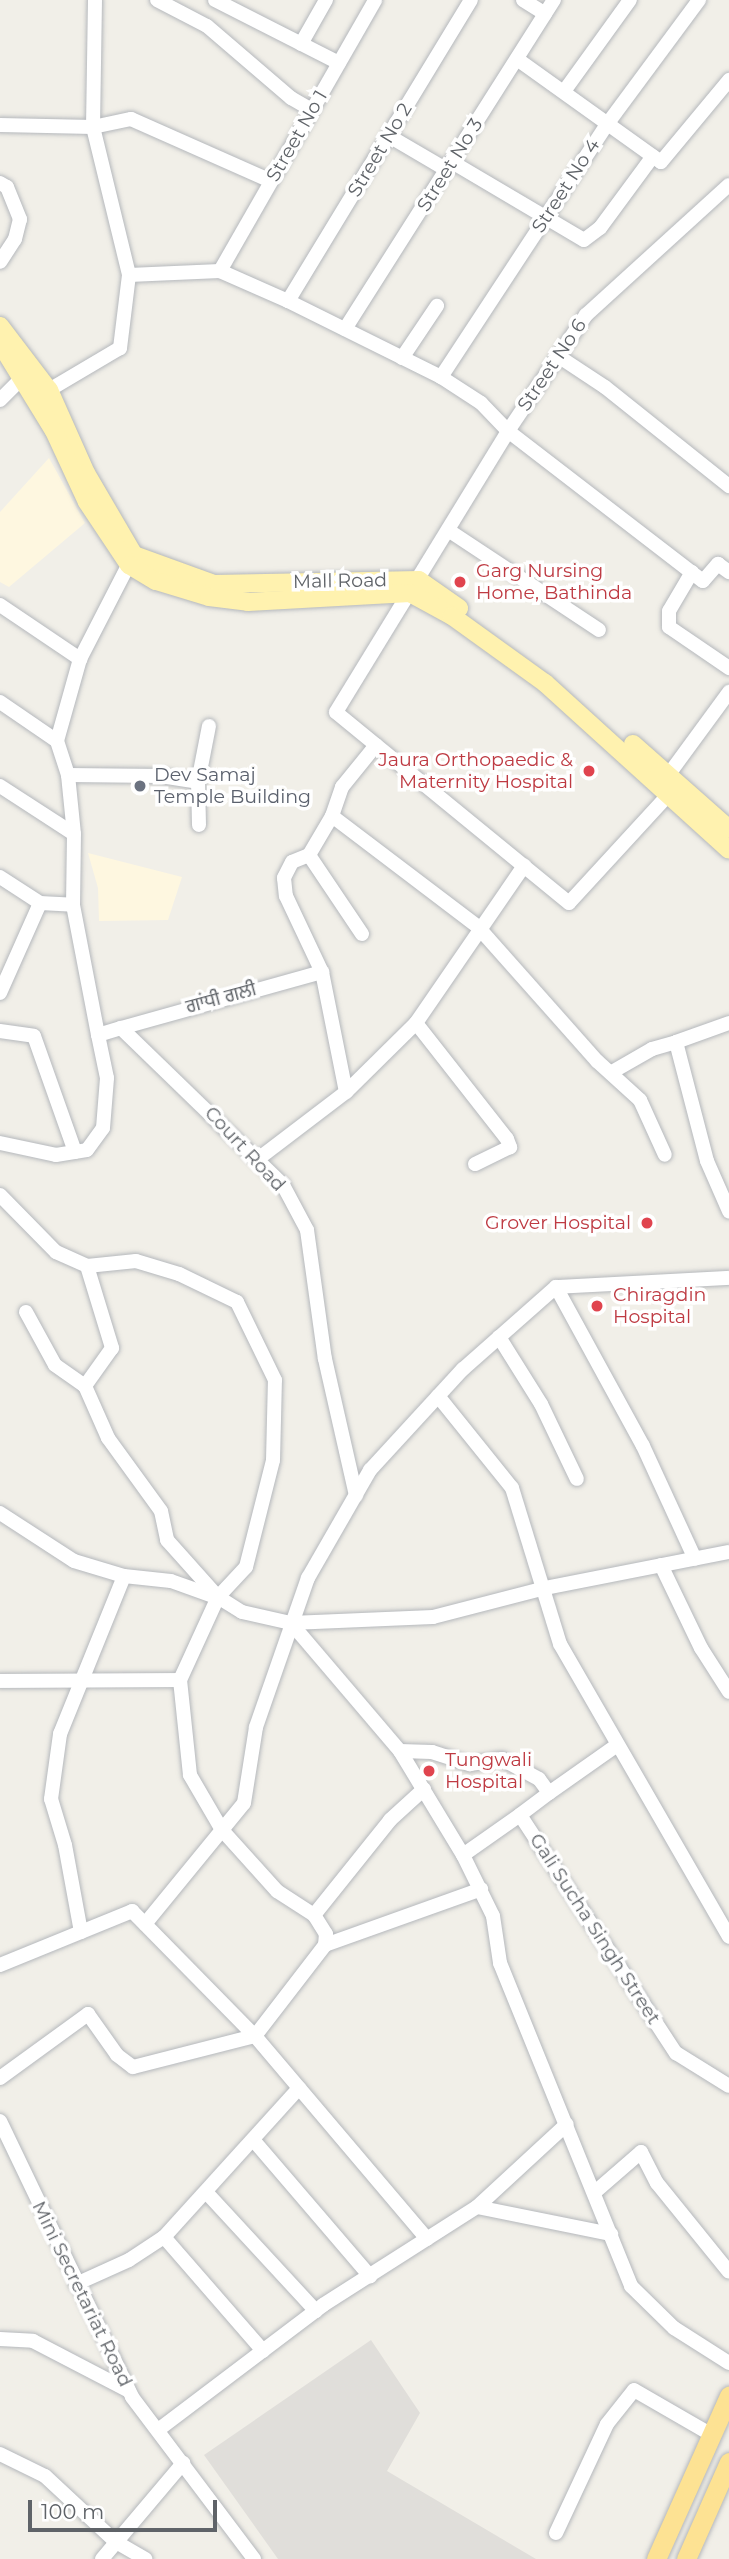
<!DOCTYPE html>
<meta charset="utf-8">
<style>
body{margin:0}
#map{position:relative;width:729px;height:2559px;overflow:hidden;background:#f1efe8;font-family:Montserrat,"Noto Sans Gurmukhi",sans-serif}
div>[style]{position:absolute}
[style*='--x']{left:calc(var(--x)*1px);top:calc(var(--y)*1px);width:calc(var(--w)*1px);rotate:calc(var(--a)*1deg)}
.commercial>*{inset:0;background:#fef7e0}
.industrial>*{inset:0;background:#e0deda}
.roads{filter:drop-shadow(0 0 2px #b5b8bc) drop-shadow(0 0 2px #b5b8bc)}
.minor>*{height:14px;margin:-7px;padding:0 7px;transform-origin:7px;border-radius:7px;background:#fff}
.major>*{height:18px;margin:-9px;padding:0 9px;transform-origin:9px;border-radius:9px;background:#fff2af}
.highway>*{height:19px;margin:-9.5px;padding:0 9.5px;transform-origin:9.5px;border-radius:9.5px;background:#fde293}
.dots>*{width:19px;height:19px;translate:-50% -50%;box-sizing:border-box;border:4px solid #fff;border-radius:50%}
span{translate:-50% -50%;white-space:nowrap;text-align:center;line-height:1.15;-webkit-text-stroke:7px #fff;paint-order:stroke}
.street-label{font-size:19px;color:#5f6368}
.health-label{font-size:19px;color:#be3a42}
.left{translate:0 -50%;text-align:left}
.right{translate:-100% -50%;text-align:right}
.worship-label{font-size:19px;color:#5b616d}
.scale{position:absolute;left:28px;top:2500px;width:189px;height:32px;box-sizing:border-box;border:4px solid #5f6368;border-top:0;padding-left:9px;font-size:21px;line-height:24px;white-space:nowrap;color:#5f6368;-webkit-text-stroke:5px #fff;paint-order:stroke}
</style>
<div id="map">
<div class="commercial">
<div style="clip-path:polygon(49px 458px,85px 523px,9px 587px,0 582px,0 512px)"></div>
<div style="clip-path:polygon(88px 853px,182px 877px,168px 920px,99px 921px,98px 888px)"></div>
</div>
<div class="industrial">
<div style="clip-path:polygon(371px 2340px,420px 2413px,387px 2471px,536px 2559px,278px 2559px,204px 2455px)"></div>
</div>
<div class="roads">
<div class="minor">
<div style="--x:95;--y:0;--w:127;--a:90.9"></div>
<div style="--x:93;--y:127;--w:39;--a:-12"></div>
<div style="--x:131;--y:119;--w:153;--a:23.9"></div>
<div style="--x:157;--y:0;--w:56;--a:27.5"></div>
<div style="--x:207;--y:26;--w:111;--a:40.6"></div>
<div style="--x:291;--y:98;--w:24;--a:30"></div>
<div style="--x:215;--y:0;--w:139;--a:26.9"></div>
<div style="--x:523;--y:0;--w:26;--a:32"></div>
<div style="--x:301;--y:44;--w:51;--a:-60.4"></div>
<div style="--x:517;--y:59;--w:177;--a:35.6"></div>
<div style="--x:661;--y:162;--w:107;--a:-50.3"></div>
<div style="--x:565;--y:90;--w:111;--a:-54.2"></div>
<div style="--x:0;--y:125;--w:93;--a:1.2"></div>
<div style="--x:93;--y:127;--w:152;--a:76.3"></div>
<div style="--x:129;--y:275;--w:74;--a:97"></div>
<div style="--x:120;--y:348;--w:82;--a:149.4"></div>
<div style="--x:389;--y:136;--w:67;--a:30.4"></div>
<div style="--x:452;--y:162;--w:153;--a:30.6"></div>
<div style="--x:584;--y:240;--w:20;--a:-37"></div>
<div style="--x:600;--y:228;--w:89;--a:-53.6"></div>
<div style="--x:0;--y:183;--w:8;--a:30"></div>
<div style="--x:7;--y:187;--w:35;--a:68"></div>
<div style="--x:20;--y:219;--w:21;--a:104"></div>
<div style="--x:15;--y:239;--w:27;--a:123"></div>
<div style="--x:220;--y:271;--w:312;--a:-60.2"></div>
<div style="--x:129;--y:275;--w:91;--a:-2.5"></div>
<div style="--x:220;--y:271;--w:74;--a:23.8"></div>
<div style="--x:288;--y:301;--w:171;--a:26.4"></div>
<div style="--x:441;--y:377;--w:48;--a:33"></div>
<div style="--x:481;--y:403;--w:39;--a:46"></div>
<div style="--x:508;--y:431;--w:246;--a:37.6"></div>
<div style="--x:703;--y:581;--w:23;--a:-49"></div>
<div style="--x:718;--y:564;--w:14;--a:36"></div>
<div style="--x:288;--y:301;--w:352;--a:-58.7"></div>
<div style="--x:345;--y:329;--w:390;--a:-57.6"></div>
<div style="--x:558;--y:356;--w:56;--a:33.4"></div>
<div style="--x:605;--y:387;--w:159;--a:38.6"></div>
<div style="--x:402;--y:358;--w:63;--a:-56.1"></div>
<div style="--x:441;--y:377;--w:304;--a:-56.7"></div>
<div style="--x:608;--y:123;--w:153;--a:-53.5"></div>
<div style="--x:0;--y:400;--w:40;--a:-45"></div>
<div style="--x:448;--y:530;--w:181;--a:33.5"></div>
<div style="--x:132;--y:558;--w:114;--a:117.2"></div>
<div style="--x:80;--y:659;--w:85;--a:105.7"></div>
<div style="--x:57;--y:741;--w:36;--a:72"></div>
<div style="--x:68;--y:775;--w:59;--a:84.2"></div>
<div style="--x:74;--y:834;--w:71;--a:90.8"></div>
<div style="--x:73;--y:905;--w:132;--a:79.1"></div>
<div style="--x:98;--y:1035;--w:24;--a:-17"></div>
<div style="--x:121;--y:1028;--w:226;--a:44.1"></div>
<div style="--x:283;--y:1185;--w:51;--a:61.9"></div>
<div style="--x:307;--y:1230;--w:130;--a:82.1"></div>
<div style="--x:325;--y:1359;--w:140;--a:77.2"></div>
<div style="--x:692;--y:572;--w:45;--a:120.5"></div>
<div style="--x:669;--y:611;--w:16;--a:90"></div>
<div style="--x:669;--y:627;--w:73;--a:34.3"></div>
<div style="--x:0;--y:605;--w:97;--a:34"></div>
<div style="--x:0;--y:702;--w:69;--a:34.4"></div>
<div style="--x:669;--y:774;--w:102;--a:-53.8"></div>
<div style="--x:68;--y:775;--w:93;--a:0.6"></div>
<div style="--x:161;--y:776;--w:37;--a:9"></div>
<div style="--x:0;--y:786;--w:88;--a:33"></div>
<div style="--x:670;--y:793;--w:149;--a:132.6"></div>
<div style="--x:569;--y:903;--w:301;--a:-140.7"></div>
<div style="--x:336;--y:712;--w:329;--a:-58.5"></div>
<div style="--x:508;--y:431;--w:140;--a:-56.1"></div>
<div style="--x:586;--y:315;--w:193;--a:-42.3"></div>
<div style="--x:332;--y:816;--w:183;--a:37.2"></div>
<div style="--x:478;--y:927;--w:179;--a:48.4"></div>
<div style="--x:597;--y:1061;--w:58;--a:42.2"></div>
<div style="--x:640;--y:1100;--w:60;--a:65.6"></div>
<div style="--x:199;--y:825;--w:43;--a:-91.3"></div>
<div style="--x:198;--y:782;--w:57;--a:-78.9"></div>
<div style="--x:309;--y:855;--w:18;--a:158"></div>
<div style="--x:292;--y:862;--w:18;--a:117"></div>
<div style="--x:284;--y:878;--w:18;--a:84"></div>
<div style="--x:286;--y:896;--w:84;--a:64.7"></div>
<div style="--x:322;--y:972;--w:122;--a:78.7"></div>
<div style="--x:0;--y:877;--w:48;--a:33"></div>
<div style="--x:40;--y:903;--w:33;--a:3"></div>
<div style="--x:362;--y:934;--w:95;--a:-123.9"></div>
<div style="--x:309;--y:855;--w:45;--a:-59.5"></div>
<div style="--x:332;--y:816;--w:31;--a:-71"></div>
<div style="--x:342;--y:787;--w:54;--a:-51"></div>
<div style="--x:0;--y:993;--w:98;--a:-66"></div>
<div style="--x:416;--y:1023;--w:147;--a:51.9"></div>
<div style="--x:507;--y:1139;--w:9;--a:69"></div>
<div style="--x:510;--y:1147;--w:39;--a:154"></div>
<div style="--x:729;--y:1023;--w:56;--a:160.3"></div>
<div style="--x:676;--y:1042;--w:123;--a:75.4"></div>
<div style="--x:707;--y:1161;--w:55;--a:66.3"></div>
<div style="--x:121;--y:1028;--w:209;--a:-15.6"></div>
<div style="--x:0;--y:1031;--w:34;--a:8"></div>
<div style="--x:34;--y:1036;--w:123;--a:70.5"></div>
<div style="--x:612;--y:1072;--w:46;--a:-29.9"></div>
<div style="--x:652;--y:1049;--w:25;--a:-16"></div>
<div style="--x:0;--y:1143;--w:57;--a:12.1"></div>
<div style="--x:56;--y:1155;--w:31;--a:-9"></div>
<div style="--x:87;--y:1150;--w:27;--a:-54"></div>
<div style="--x:103;--y:1128;--w:50;--a:-85.4"></div>
<div style="--x:107;--y:1078;--w:44;--a:-101.8"></div>
<div style="--x:258;--y:1159;--w:111;--a:-37.3"></div>
<div style="--x:346;--y:1092;--w:98;--a:-44.6"></div>
<div style="--x:416;--y:1023;--w:191;--a:-55.5"></div>
<div style="--x:0;--y:1195;--w:80;--a:45.5"></div>
<div style="--x:56;--y:1252;--w:34;--a:24"></div>
<div style="--x:87;--y:1266;--w:86;--a:73"></div>
<div style="--x:112;--y:1348;--w:47;--a:125.4"></div>
<div style="--x:556;--y:1287;--w:181;--a:61.3"></div>
<div style="--x:643;--y:1446;--w:124;--a:65.3"></div>
<div style="--x:26;--y:1312;--w:60;--a:61.3"></div>
<div style="--x:55;--y:1365;--w:37;--a:35"></div>
<div style="--x:85;--y:1386;--w:57;--a:66.1"></div>
<div style="--x:108;--y:1438;--w:90;--a:54"></div>
<div style="--x:161;--y:1511;--w:30;--a:78"></div>
<div style="--x:167;--y:1540;--w:76;--a:48.2"></div>
<div style="--x:218;--y:1597;--w:28;--a:32"></div>
<div style="--x:242;--y:1612;--w:50;--a:12.7"></div>
<div style="--x:291;--y:1623;--w:142;--a:-2.4"></div>
<div style="--x:433;--y:1617;--w:116;--a:-14.5"></div>
<div style="--x:545;--y:1588;--w:187;--a:-11.1"></div>
<div style="--x:499;--y:1337;--w:79;--a:57.9"></div>
<div style="--x:541;--y:1404;--w:83;--a:64.4"></div>
<div style="--x:438;--y:1396;--w:118;--a:51.2"></div>
<div style="--x:512;--y:1488;--w:163;--a:72.9"></div>
<div style="--x:560;--y:1644;--w:338;--a:60"></div>
<div style="--x:0;--y:1513;--w:88;--a:33"></div>
<div style="--x:74;--y:1561;--w:52;--a:16.7"></div>
<div style="--x:124;--y:1576;--w:47;--a:6.1"></div>
<div style="--x:171;--y:1581;--w:45;--a:19.7"></div>
<div style="--x:661;--y:1565;--w:92;--a:64.3"></div>
<div style="--x:701;--y:1648;--w:52;--a:57.5"></div>
<div style="--x:291;--y:1623;--w:168;--a:49.6"></div>
<div style="--x:400;--y:1751;--w:122;--a:58.8"></div>
<div style="--x:463;--y:1855;--w:68;--a:63.8"></div>
<div style="--x:493;--y:1916;--w:48;--a:81.5"></div>
<div style="--x:500;--y:1963;--w:349;--a:67.9"></div>
<div style="--x:631;--y:2286;--w:60;--a:44.3"></div>
<div style="--x:674;--y:2328;--w:65;--a:32.5"></div>
<div style="--x:0;--y:1681;--w:180;--a:-0.3"></div>
<div style="--x:180;--y:1680;--w:91;--a:-65.4"></div>
<div style="--x:218;--y:1597;--w:41;--a:-47"></div>
<div style="--x:246;--y:1567;--w:110;--a:-75.8"></div>
<div style="--x:273;--y:1460;--w:80;--a:-88.6"></div>
<div style="--x:275;--y:1380;--w:87;--a:-116"></div>
<div style="--x:237;--y:1302;--w:64;--a:-154.2"></div>
<div style="--x:179;--y:1274;--w:45;--a:-163.2"></div>
<div style="--x:136;--y:1261;--w:49;--a:174.2"></div>
<div style="--x:400;--y:1751;--w:32;--a:2"></div>
<div style="--x:432;--y:1752;--w:40;--a:18"></div>
<div style="--x:470;--y:1764;--w:32;--a:-9"></div>
<div style="--x:502;--y:1759;--w:42;--a:28.4"></div>
<div style="--x:539;--y:1779;--w:17;--a:54"></div>
<div style="--x:549;--y:1793;--w:36;--a:143"></div>
<div style="--x:520;--y:1815;--w:285;--a:56.8"></div>
<div style="--x:676;--y:2053;--w:62;--a:31.9"></div>
<div style="--x:549;--y:1793;--w:83;--a:-35.2"></div>
<div style="--x:463;--y:1855;--w:70;--a:-35.1"></div>
<div style="--x:314;--y:1915;--w:122;--a:-51.3"></div>
<div style="--x:390;--y:1820;--w:46;--a:-42.4"></div>
<div style="--x:145;--y:1924;--w:156;--a:-50.7"></div>
<div style="--x:244;--y:1803;--w:77;--a:-81"></div>
<div style="--x:256;--y:1727;--w:158;--a:-70.8"></div>
<div style="--x:308;--y:1578;--w:125;--a:-60.1"></div>
<div style="--x:370;--y:1470;--w:137;--a:-47.4"></div>
<div style="--x:463;--y:1369;--w:124;--a:-41.4"></div>
<div style="--x:556;--y:1287;--w:173;--a:-3"></div>
<div style="--x:81;--y:1932;--w:88;--a:-100.4"></div>
<div style="--x:65;--y:1845;--w:48;--a:-106.9"></div>
<div style="--x:51;--y:1799;--w:66;--a:-82.1"></div>
<div style="--x:60;--y:1734;--w:170;--a:-67.9"></div>
<div style="--x:325;--y:1945;--w:166;--a:-19.7"></div>
<div style="--x:0;--y:1965;--w:143;--a:-22.2"></div>
<div style="--x:132;--y:1911;--w:175;--a:45.5"></div>
<div style="--x:255;--y:2036;--w:266;--a:49.7"></div>
<div style="--x:0;--y:2078;--w:109;--a:-36"></div>
<div style="--x:88;--y:2014;--w:50;--a:54.7"></div>
<div style="--x:117;--y:2055;--w:20;--a:37"></div>
<div style="--x:133;--y:2067;--w:126;--a:-14.3"></div>
<div style="--x:255;--y:2036;--w:115;--a:-52.4"></div>
<div style="--x:325;--y:1945;--w:11;--a:-85"></div>
<div style="--x:326;--y:1934;--w:22;--a:-122"></div>
<div style="--x:314;--y:1915;--w:44;--a:-147"></div>
<div style="--x:277;--y:1891;--w:82;--a:-132"></div>
<div style="--x:222;--y:1830;--w:64;--a:-120.2"></div>
<div style="--x:190;--y:1775;--w:96;--a:-96"></div>
<div style="--x:0;--y:2121;--w:306;--a:64.4"></div>
<div style="--x:132;--y:2397;--w:203;--a:53"></div>
<div style="--x:255;--y:2142;--w:177;--a:49.4"></div>
<div style="--x:206;--y:2192;--w:162;--a:47.3"></div>
<div style="--x:595;--y:2192;--w:61;--a:-41"></div>
<div style="--x:641;--y:2152;--w:35;--a:63"></div>
<div style="--x:657;--y:2183;--w:114;--a:51"></div>
<div style="--x:477;--y:2207;--w:122;--a:-42.7"></div>
<div style="--x:164;--y:2237;--w:151;--a:49"></div>
<div style="--x:76;--y:2284;--w:58;--a:-24.4"></div>
<div style="--x:129;--y:2260;--w:42;--a:-33.3"></div>
<div style="--x:164;--y:2237;--w:201;--a:-47.8"></div>
<div style="--x:0;--y:2339;--w:33;--a:3"></div>
<div style="--x:33;--y:2341;--w:108;--a:27.5"></div>
<div style="--x:158;--y:2430;--w:207;--a:-37.1"></div>
<div style="--x:323;--y:2305;--w:183;--a:-32.5"></div>
<div style="--x:477;--y:2207;--w:137;--a:11.4"></div>
<div style="--x:0;--y:2454;--w:50;--a:26.1"></div>
<div style="--x:45;--y:2476;--w:97;--a:42.9"></div>
<div style="--x:116;--y:2542;--w:34;--a:30"></div>
<div style="--x:556;--y:2533;--w:120;--a:-64.9"></div>
<div style="--x:607;--y:2424;--w:43;--a:-51.5"></div>
<div style="--x:634;--y:2390;--w:90;--a:30"></div>
<div style="--x:102;--y:2559;--w:126;--a:-49.8"></div>
</div>
<div class="major">
<div style="--x:0;--y:326;--w:81;--a:52.6"></div>
<div style="--x:49;--y:390;--w:91;--a:66"></div>
<div style="--x:86;--y:473;--w:95;--a:59.7"></div>
<div style="--x:134;--y:555;--w:85;--a:19.9"></div>
<div style="--x:214;--y:584;--w:205;--a:-1.1"></div>
<div style="--x:419;--y:580;--w:49;--a:35"></div>
<div style="--x:0;--y:343;--w:103;--a:58.5"></div>
<div style="--x:54;--y:431;--w:78;--a:65.1"></div>
<div style="--x:87;--y:502;--w:76;--a:56.3"></div>
<div style="--x:129;--y:565;--w:31;--a:31"></div>
<div style="--x:156;--y:581;--w:55;--a:16.8"></div>
<div style="--x:209;--y:597;--w:39;--a:7"></div>
<div style="--x:248;--y:602;--w:162;--a:-3.2"></div>
<div style="--x:410;--y:593;--w:48;--a:28.7"></div>
<div style="--x:452;--y:616;--w:115;--a:35.8"></div>
<div style="--x:545;--y:683;--w:248;--a:42.2"></div>
<div style="--x:633;--y:744;--w:128;--a:41.5"></div>
</div>
<div class="highway">
<div style="--x:656;--y:2559;--w:179;--a:-65.9"></div>
<div style="--x:686;--y:2559;--w:106;--a:-66.1"></div>
</div>
</div>
<div class="dots">
<div style="left:460px;top:582px;background:#e0444e"></div>
<div style="left:589px;top:771px;background:#e0444e"></div>
<div style="left:140px;top:786px;background:#6b7280"></div>
<div style="left:647px;top:1223px;background:#e0444e"></div>
<div style="left:597px;top:1306px;background:#e0444e"></div>
<div style="left:429px;top:1771px;background:#e0444e"></div>
</div>
<div class="street-label">
<span style="left:297px;top:136px;rotate:-60deg">Street No 1</span>
<span style="left:380px;top:150px;rotate:-59deg">Street No 2</span>
<span style="left:450px;top:165px;rotate:-58deg">Street No 3</span>
<span style="left:566px;top:186px;rotate:-57deg">Street No 4</span>
<span style="left:552px;top:365px;rotate:-56deg">Street No 6</span>
<span style="left:340px;top:581px;rotate:-1deg">Mall Road</span>
<span style="left:221px;top:998px;rotate:-15deg">ਗਾਂਧੀ ਗਲੀ</span>
<span style="left:245px;top:1149px;rotate:47deg">Court Road</span>
<span style="left:595px;top:1929px;rotate:57deg">Gali Sucha Singh Street</span>
<span style="left:82px;top:2294px;rotate:64deg">Mini Secretariat Road</span>
</div>
<div class="health-label">
<span class="left" style="left:476px;top:582px">Garg Nursing<br>Home, Bathinda</span>
<span class="right" style="left:573px;top:771px">Jaura Orthopaedic &amp;<br>Maternity Hospital</span>
<span class="right" style="left:631px;top:1223px">Grover Hospital</span>
<span class="left" style="left:613px;top:1306px">Chiragdin<br>Hospital</span>
<span class="left" style="left:445px;top:1771px">Tungwali<br>Hospital</span>
</div>
<div class="worship-label">
<span class="left" style="left:154px;top:786px">Dev Samaj<br>Temple Building</span>
</div>
<div class="scale">100 m</div>
</div>
